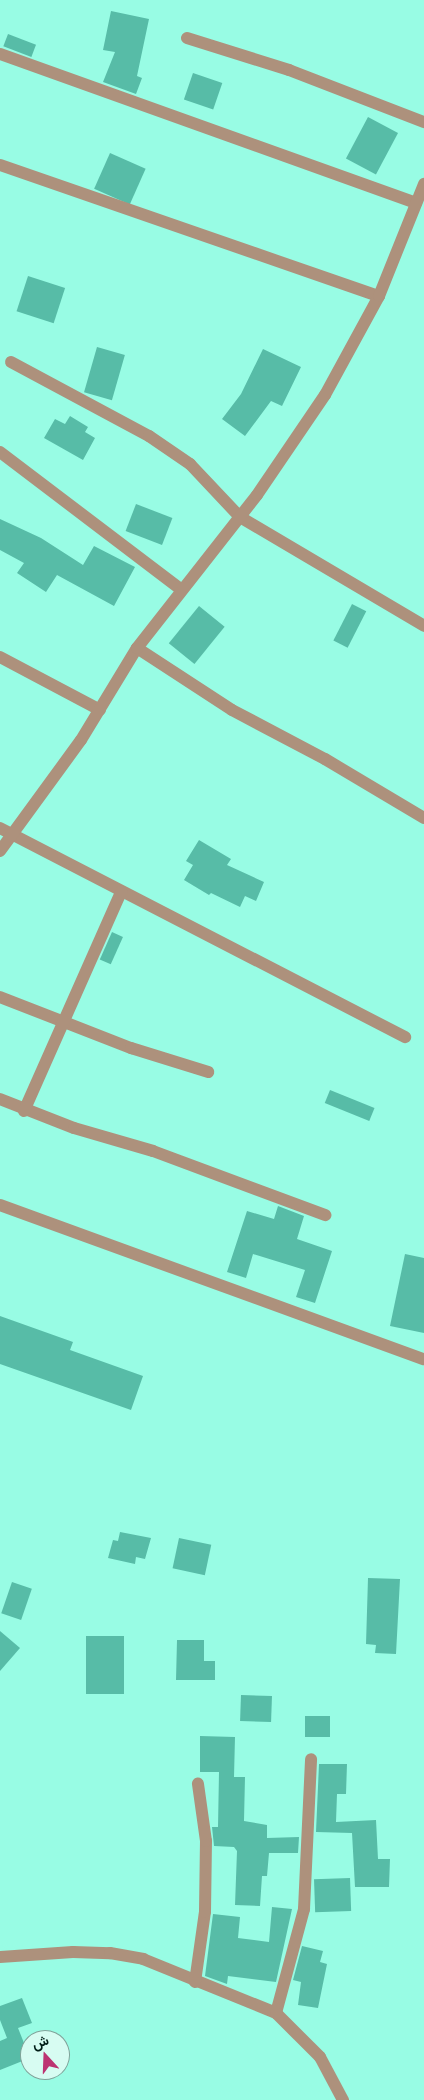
<!DOCTYPE html>
<meta charset="utf-8">
<style>
body{margin:0}
#map{position:relative;width:424px;height:2100px;overflow:hidden;background:#98fce4;font-family:"Exo 2",Vazirmatn,sans-serif}
div>[style]{position:absolute}
[style*='--x']{left:calc(var(--x)*1px);top:calc(var(--y)*1px);width:calc(var(--w)*1px);rotate:calc(var(--a)*1deg)}
.building>*{inset:0;background:#57bca7;transform-origin:0 0}
.minor>*{height:12px;margin:-6px;padding:0 6px;transform-origin:6px;border-radius:6px;background:#ad917c}
.tertiary>*{height:12px;margin:-6px;padding:0 6px;transform-origin:6px;border-radius:6px;background:#ad917c}
span{translate:-50% -50%;white-space:nowrap;text-align:center;line-height:1.15;-webkit-text-stroke:5px #d7fcf2;paint-order:stroke}
.north{position:absolute;left:20px;top:2030px;width:50px;height:50px;box-sizing:border-box;background:#d7fcf2;border:1px solid #81a39a;border-radius:50%;rotate:340deg;font-size:14px;font-weight:700;line-height:20px;text-align:center;color:#001d17}
.north::after{content:'';display:block;margin:auto;width:18px;height:22px;background:#bc3472;clip-path:polygon(50% 0,100% 100%,50% 72%,0 100%)}
</style>
<div id="map">
<div class="building">
<div style="clip-path:polygon(111px 11px,149px 19px,137px 76px,142px 78px,136px 94px,103px 82px,115px 52px,103px 50px)"></div>
<div style="left:8px;top:34px;width:30px;height:13px;rotate:21deg"></div>
<div style="left:193px;top:73px;width:31px;height:28px;rotate:19deg"></div>
<div style="left:368px;top:117px;width:34px;height:47px;rotate:28deg"></div>
<div style="left:110px;top:153px;width:39px;height:39px;rotate:24deg"></div>
<div style="left:28px;top:276px;width:39px;height:37px;rotate:18deg"></div>
<div style="left:97px;top:347px;width:29px;height:47px;rotate:16deg"></div>
<div style="clip-path:polygon(263px 349px,301px 367px,282px 406px,271px 401px,245px 436px,222px 419px,241px 394px)"></div>
<div style="clip-path:polygon(70px 416px,88px 427px,85px 432px,95px 438px,83px 460px,44px 438px,55px 419px,65px 424px)"></div>
<div style="left:136px;top:504px;width:39px;height:29px;rotate:21deg"></div>
<div style="clip-path:polygon(0 519px,41px 538px,83px 565px,94px 546px,135px 567px,114px 606px,57px 575px,46px 592px,17px 573px,24px 563px,0 550px)"></div>
<div style="left:352px;top:604px;width:16px;height:41px;rotate:27deg"></div>
<div style="left:199px;top:606px;width:33px;height:48px;rotate:39deg"></div>
<div style="clip-path:polygon(199px 840px,231px 859px,227px 865px,264px 882px,256px 901px,245px 896px,240px 907px,211px 893px,209px 895px,184px 880px,193px 865px,186px 861px)"></div>
<div style="left:112px;top:932px;width:12px;height:30px;rotate:24deg"></div>
<div style="left:330px;top:1090px;width:48px;height:14px;rotate:22deg"></div>
<div style="clip-path:polygon(278px 1206px,304px 1216px,297px 1239px,332px 1251px,315px 1303px,296px 1297px,305px 1270px,253px 1254px,246px 1278px,227px 1272px,247px 1211px,274px 1219px)"></div>
<div style="clip-path:polygon(405px 1254px,424px 1258px,424px 1333px,390px 1326px)"></div>
<div style="clip-path:polygon(0 1316px,73px 1342px,70px 1350px,143px 1376px,131px 1410px,0 1364px)"></div>
<div style="clip-path:polygon(120px 1532px,151px 1538px,145px 1559px,136px 1557px,135px 1564px,108px 1558px,113px 1540px,118px 1541px)"></div>
<div style="left:179px;top:1538px;width:33px;height:31px;rotate:12deg"></div>
<div style="clip-path:polygon(368px 1578px,400px 1579px,396px 1654px,375px 1653px,376px 1645px,366px 1644px)"></div>
<div style="left:12px;top:1582px;width:21px;height:33px;rotate:19deg"></div>
<div style="clip-path:polygon(0 1631px,20px 1648px,0 1671px)"></div>
<div style="left:86px;top:1636px;width:38px;height:58px"></div>
<div style="clip-path:polygon(177px 1640px,204px 1640px,204px 1661px,215px 1661px,215px 1680px,176px 1680px)"></div>
<div style="left:241px;top:1695px;width:31px;height:26px;rotate:2deg"></div>
<div style="left:305px;top:1716px;width:25px;height:21px"></div>
<div style="clip-path:polygon(200px 1736px,235px 1737px,234px 1777px,245px 1777px,244px 1821px,267px 1825px,267px 1838px,299px 1837px,298px 1853px,269px 1853px,267px 1876px,262px 1876px,260px 1906px,235px 1905px,237px 1851px,234px 1847px,214px 1846px,212px 1827px,218px 1827px,219px 1772px,200px 1772px)"></div>
<div style="clip-path:polygon(319px 1764px,347px 1764px,346px 1794px,337px 1794px,336px 1822px,376px 1820px,378px 1859px,390px 1859px,389px 1887px,355px 1887px,352px 1833px,316px 1832px)"></div>
<div style="left:350px;top:1878px;width:33px;height:36px;rotate:88deg"></div>
<div style="clip-path:polygon(272px 1907px,292px 1909px,276px 1982px,228px 1976px,227px 1984px,205px 1976px,213px 1914px,240px 1917px,238px 1938px,269px 1942px)"></div>
<div style="clip-path:polygon(302px 1946px,323px 1951px,320px 1962px,327px 1964px,318px 2008px,298px 2005px,301px 1982px,293px 1980px)"></div>
<div style="clip-path:polygon(22px 1998px,32px 2023px,18px 2028px,30px 2058px,0 2070px,0 2041px,7px 2038px,0 2020px,0 2006px)"></div>
</div>
<div class="minor">
<div style="--x:187;--y:38;--w:107;--a:17.4"></div>
<div style="--x:289;--y:70;--w:145;--a:21.1"></div>
<div style="--x:0;--y:54;--w:442;--a:19.7"></div>
<div style="--x:0;--y:165;--w:401;--a:19.1"></div>
<div style="--x:11;--y:362;--w:157;--a:28.2"></div>
<div style="--x:149;--y:436;--w:50;--a:34.3"></div>
<div style="--x:190;--y:464;--w:73;--a:46.7"></div>
<div style="--x:240;--y:517;--w:214;--a:30.6"></div>
<div style="--x:0;--y:452;--w:228;--a:37.2"></div>
<div style="--x:137;--y:648;--w:113;--a:33.1"></div>
<div style="--x:232;--y:710;--w:105;--a:27.8"></div>
<div style="--x:325;--y:759;--w:115;--a:30.8"></div>
<div style="--x:0;--y:657;--w:113;--a:27.9"></div>
<div style="--x:0;--y:828;--w:456;--a:27.3"></div>
<div style="--x:0;--y:997;--w:141;--a:21.3"></div>
<div style="--x:131;--y:1048;--w:81;--a:17.3"></div>
<div style="--x:0;--y:1099;--w:79;--a:21.4"></div>
<div style="--x:74;--y:1128;--w:82;--a:16.2"></div>
<div style="--x:153;--y:1151;--w:184;--a:20.4"></div>
<div style="--x:24;--y:1111;--w:240;--a:-66.1"></div>
<div style="--x:0;--y:1205;--w:451;--a:20"></div>
<div style="--x:0;--y:1957;--w:73;--a:-3.9"></div>
<div style="--x:73;--y:1952;--w:37;--a:2"></div>
<div style="--x:110;--y:1953;--w:34;--a:10"></div>
<div style="--x:143;--y:1959;--w:144;--a:22.1"></div>
<div style="--x:276;--y:2013;--w:62;--a:45"></div>
<div style="--x:320;--y:2057;--w:49;--a:61.9"></div>
<div style="--x:195;--y:1982;--w:71;--a:-81.9"></div>
<div style="--x:205;--y:1912;--w:71;--a:-89.2"></div>
<div style="--x:206;--y:1841;--w:58;--a:-98"></div>
<div style="--x:276;--y:2013;--w:108;--a:-74.9"></div>
<div style="--x:304;--y:1909;--w:150;--a:-87.3"></div>
</div>
<div class="tertiary">
<div style="--x:0;--y:851;--w:137;--a:-53.9"></div>
<div style="--x:81;--y:740;--w:108;--a:-58.7"></div>
<div style="--x:137;--y:648;--w:194;--a:-51.9"></div>
<div style="--x:257;--y:495;--w:121;--a:-55.8"></div>
<div style="--x:325;--y:395;--w:113;--a:-61.4"></div>
<div style="--x:379;--y:296;--w:121;--a:-68.1"></div>
</div>
<div class="north">ش</div>
</div>
